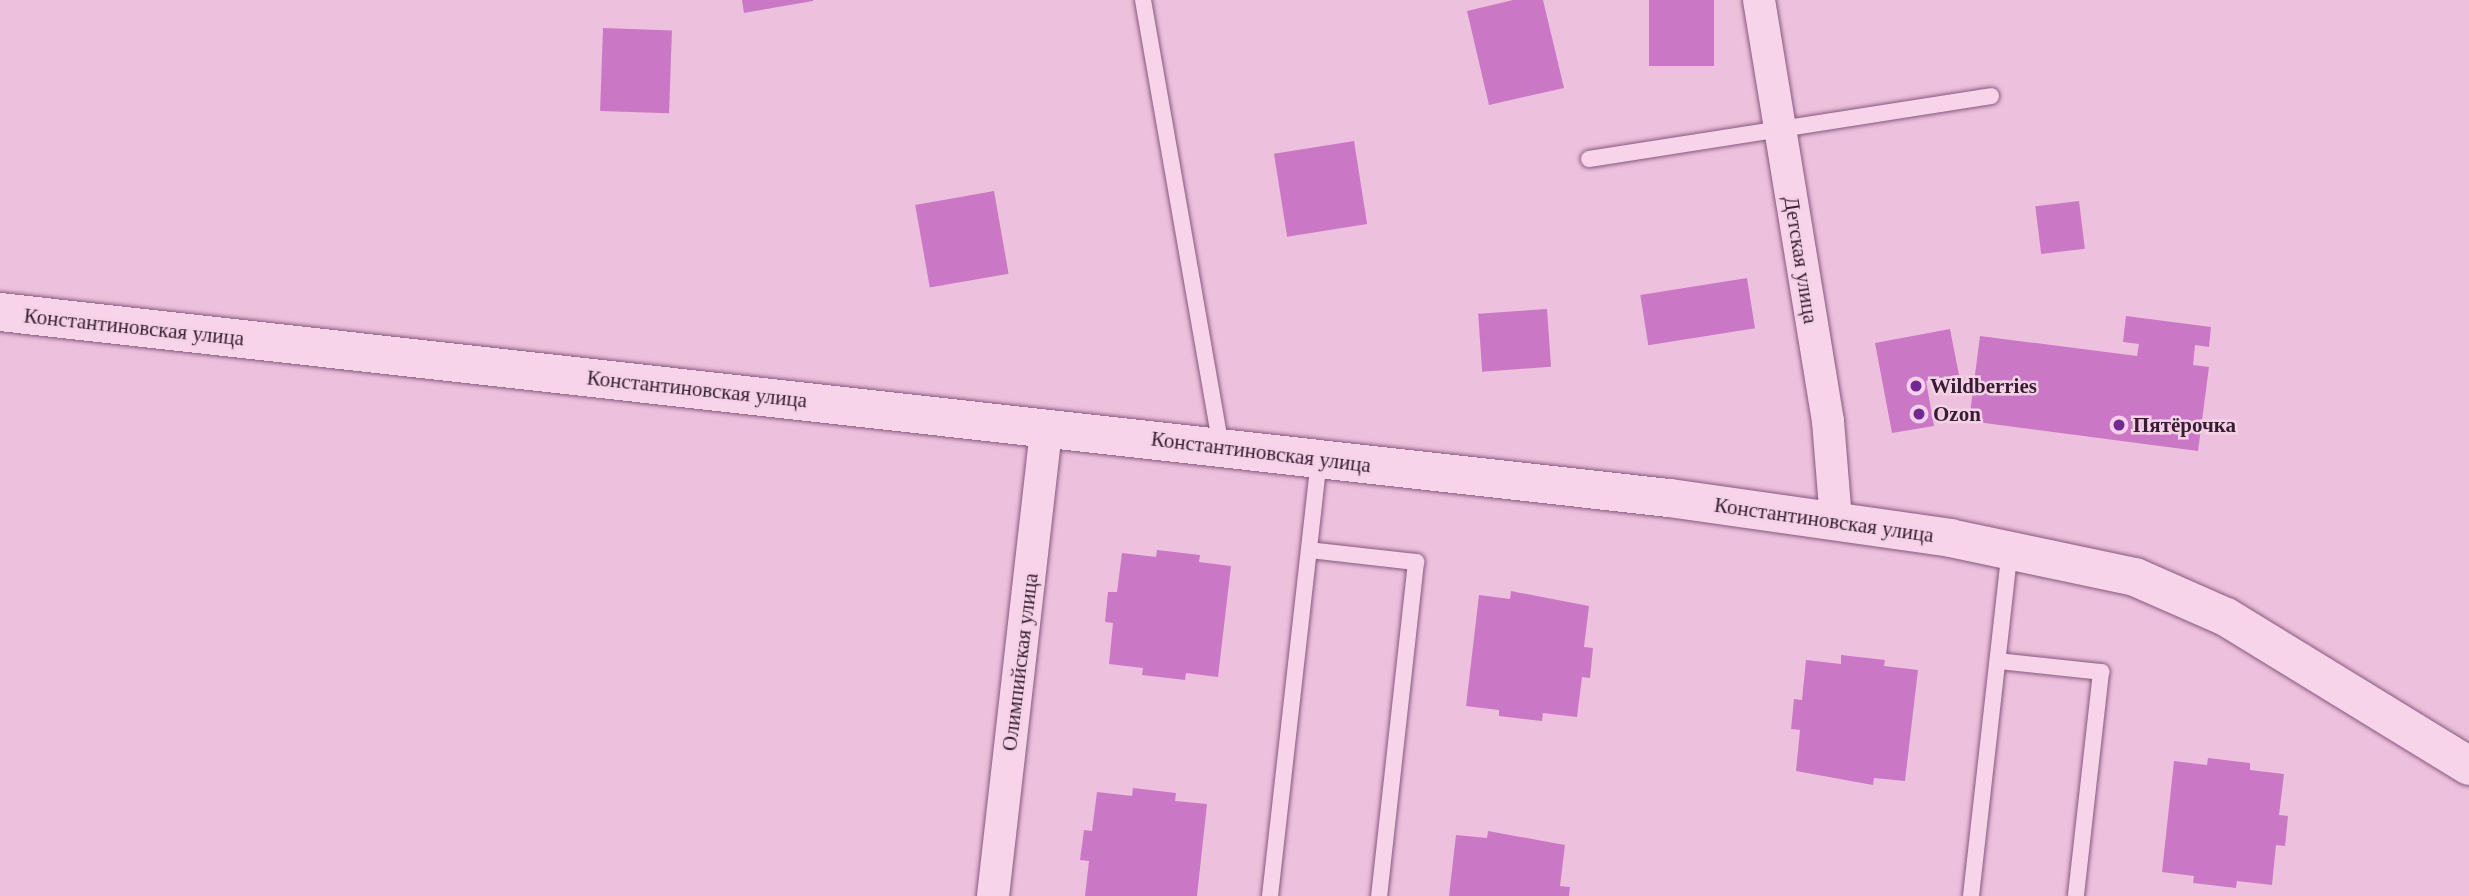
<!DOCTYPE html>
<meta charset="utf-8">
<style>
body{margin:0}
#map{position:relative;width:2469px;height:896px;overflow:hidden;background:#edc1dd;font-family:Georgia,serif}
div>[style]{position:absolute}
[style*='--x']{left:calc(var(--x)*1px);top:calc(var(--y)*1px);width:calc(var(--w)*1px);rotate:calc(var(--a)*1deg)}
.building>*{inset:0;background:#ca78c5;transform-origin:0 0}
.roads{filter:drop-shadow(0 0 2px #86597e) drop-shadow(0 0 2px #86597e)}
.lane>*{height:16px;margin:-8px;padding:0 8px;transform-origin:8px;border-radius:8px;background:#f8d4eb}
.street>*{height:32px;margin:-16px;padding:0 16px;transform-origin:16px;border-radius:16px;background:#f8d4eb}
.secondary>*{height:38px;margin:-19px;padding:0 19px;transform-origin:19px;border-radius:19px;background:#f8d4eb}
.dots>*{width:19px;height:19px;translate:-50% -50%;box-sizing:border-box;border:4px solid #f4d1e7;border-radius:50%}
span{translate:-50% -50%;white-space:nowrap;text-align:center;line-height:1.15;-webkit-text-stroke:5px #f4d1e7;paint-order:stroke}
.street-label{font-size:21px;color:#361d32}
.poi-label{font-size:21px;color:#361d32;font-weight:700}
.left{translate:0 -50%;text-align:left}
</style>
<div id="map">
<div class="building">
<div style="clip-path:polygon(742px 0,813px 0,813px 1px,744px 13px)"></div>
<div style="clip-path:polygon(1513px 0,1543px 0,1564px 88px,1489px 105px,1467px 11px)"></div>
<div style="left:1649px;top:0;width:65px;height:66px"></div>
<div style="left:603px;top:28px;width:69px;height:83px;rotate:2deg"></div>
<div style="left:1354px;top:141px;width:84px;height:81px;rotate:81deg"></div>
<div style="left:994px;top:191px;width:84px;height:80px;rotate:80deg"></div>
<div style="left:2079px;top:201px;width:48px;height:44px;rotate:83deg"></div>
<div style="left:1747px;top:278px;width:51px;height:108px;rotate:81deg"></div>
<div style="left:1547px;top:309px;width:58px;height:69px;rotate:86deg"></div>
<div style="clip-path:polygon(2126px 316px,2211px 327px,2209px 347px,2195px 345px,2193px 365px,2209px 367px,2198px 451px,1969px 421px,1980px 336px,2137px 356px,2139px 344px,2123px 342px)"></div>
<div style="clip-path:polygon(1950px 329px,1959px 375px,1926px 381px,1934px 426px,1892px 433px,1875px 343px)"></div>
<div style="clip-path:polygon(1157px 550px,1200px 555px,1199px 562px,1231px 566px,1218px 677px,1186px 673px,1185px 680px,1142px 675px,1143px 668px,1109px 664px,1113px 623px,1105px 622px,1108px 592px,1117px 592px,1122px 553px,1156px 557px)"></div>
<div style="clip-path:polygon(1511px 591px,1589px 606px,1584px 647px,1593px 648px,1590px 678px,1582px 677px,1577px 717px,1543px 713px,1542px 721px,1499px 716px,1499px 710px,1466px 706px,1479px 595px,1510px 599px)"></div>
<div style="clip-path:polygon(1841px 655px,1885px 660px,1884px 666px,1918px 670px,1905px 781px,1874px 778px,1873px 785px,1796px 771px,1800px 730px,1791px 729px,1794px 699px,1802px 700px,1806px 660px,1841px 664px)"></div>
<div style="clip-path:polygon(2208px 758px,2250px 763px,2250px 770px,2284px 774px,2279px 815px,2288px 816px,2285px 846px,2276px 845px,2272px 885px,2237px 881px,2236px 888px,2193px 883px,2194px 876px,2162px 872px,2174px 761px,2207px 765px)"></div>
<div style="clip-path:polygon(1133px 788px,1176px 793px,1175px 801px,1207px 804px,1197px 896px,1085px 896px,1089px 861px,1080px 860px,1084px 830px,1092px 831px,1097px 792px,1132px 796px)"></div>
<div style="clip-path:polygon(1488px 831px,1565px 845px,1560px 886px,1570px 887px,1569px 896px,1449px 896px,1456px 835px,1487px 838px)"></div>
</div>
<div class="roads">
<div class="lane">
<div style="--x:1143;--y:0;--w:454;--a:80.1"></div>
<div style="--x:1589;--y:159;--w:407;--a:-8.9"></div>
<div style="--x:1309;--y:550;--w:108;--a:6.4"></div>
<div style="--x:1416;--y:562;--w:336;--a:96.3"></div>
<div style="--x:1998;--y:661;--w:104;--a:6.1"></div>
<div style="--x:2101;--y:672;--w:225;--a:96.4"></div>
<div style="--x:1270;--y:896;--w:439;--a:-83.6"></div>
<div style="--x:1971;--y:896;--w:348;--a:-83.6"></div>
</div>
<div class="street">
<div style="--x:1759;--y:0;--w:427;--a:80.7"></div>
<div style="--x:1828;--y:421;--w:99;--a:85.4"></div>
<div style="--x:993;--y:896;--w:471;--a:-83.5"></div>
</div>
<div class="secondary">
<div style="--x:0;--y:312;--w:1680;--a:6.36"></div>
<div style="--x:1670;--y:498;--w:283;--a:8.1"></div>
<div style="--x:1950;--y:538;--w:189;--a:11.9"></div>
<div style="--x:2135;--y:577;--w:99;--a:23.7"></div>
<div style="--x:2226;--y:617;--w:285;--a:31.5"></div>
</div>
</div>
<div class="dots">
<div style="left:1916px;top:386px;background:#6f2a94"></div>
<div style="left:1919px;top:414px;background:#6f2a94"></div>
<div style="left:2119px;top:425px;background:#6f2a94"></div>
</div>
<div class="street-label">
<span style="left:1801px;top:260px;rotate:81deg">Детская улица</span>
<span style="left:134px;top:327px;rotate:6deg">Константиновская улица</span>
<span style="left:697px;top:389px;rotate:6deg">Константиновская улица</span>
<span style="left:1261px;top:452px;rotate:7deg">Константиновская улица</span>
<span style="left:1824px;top:520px;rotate:8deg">Константиновская улица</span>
<span style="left:1020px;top:662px;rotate:-83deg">Олимпийская улица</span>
</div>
<div class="poi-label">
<span class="left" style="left:1930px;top:386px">Wildberries</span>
<span class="left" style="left:1933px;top:414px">Ozon</span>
<span class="left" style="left:2133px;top:425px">Пятёрочка</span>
</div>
</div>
